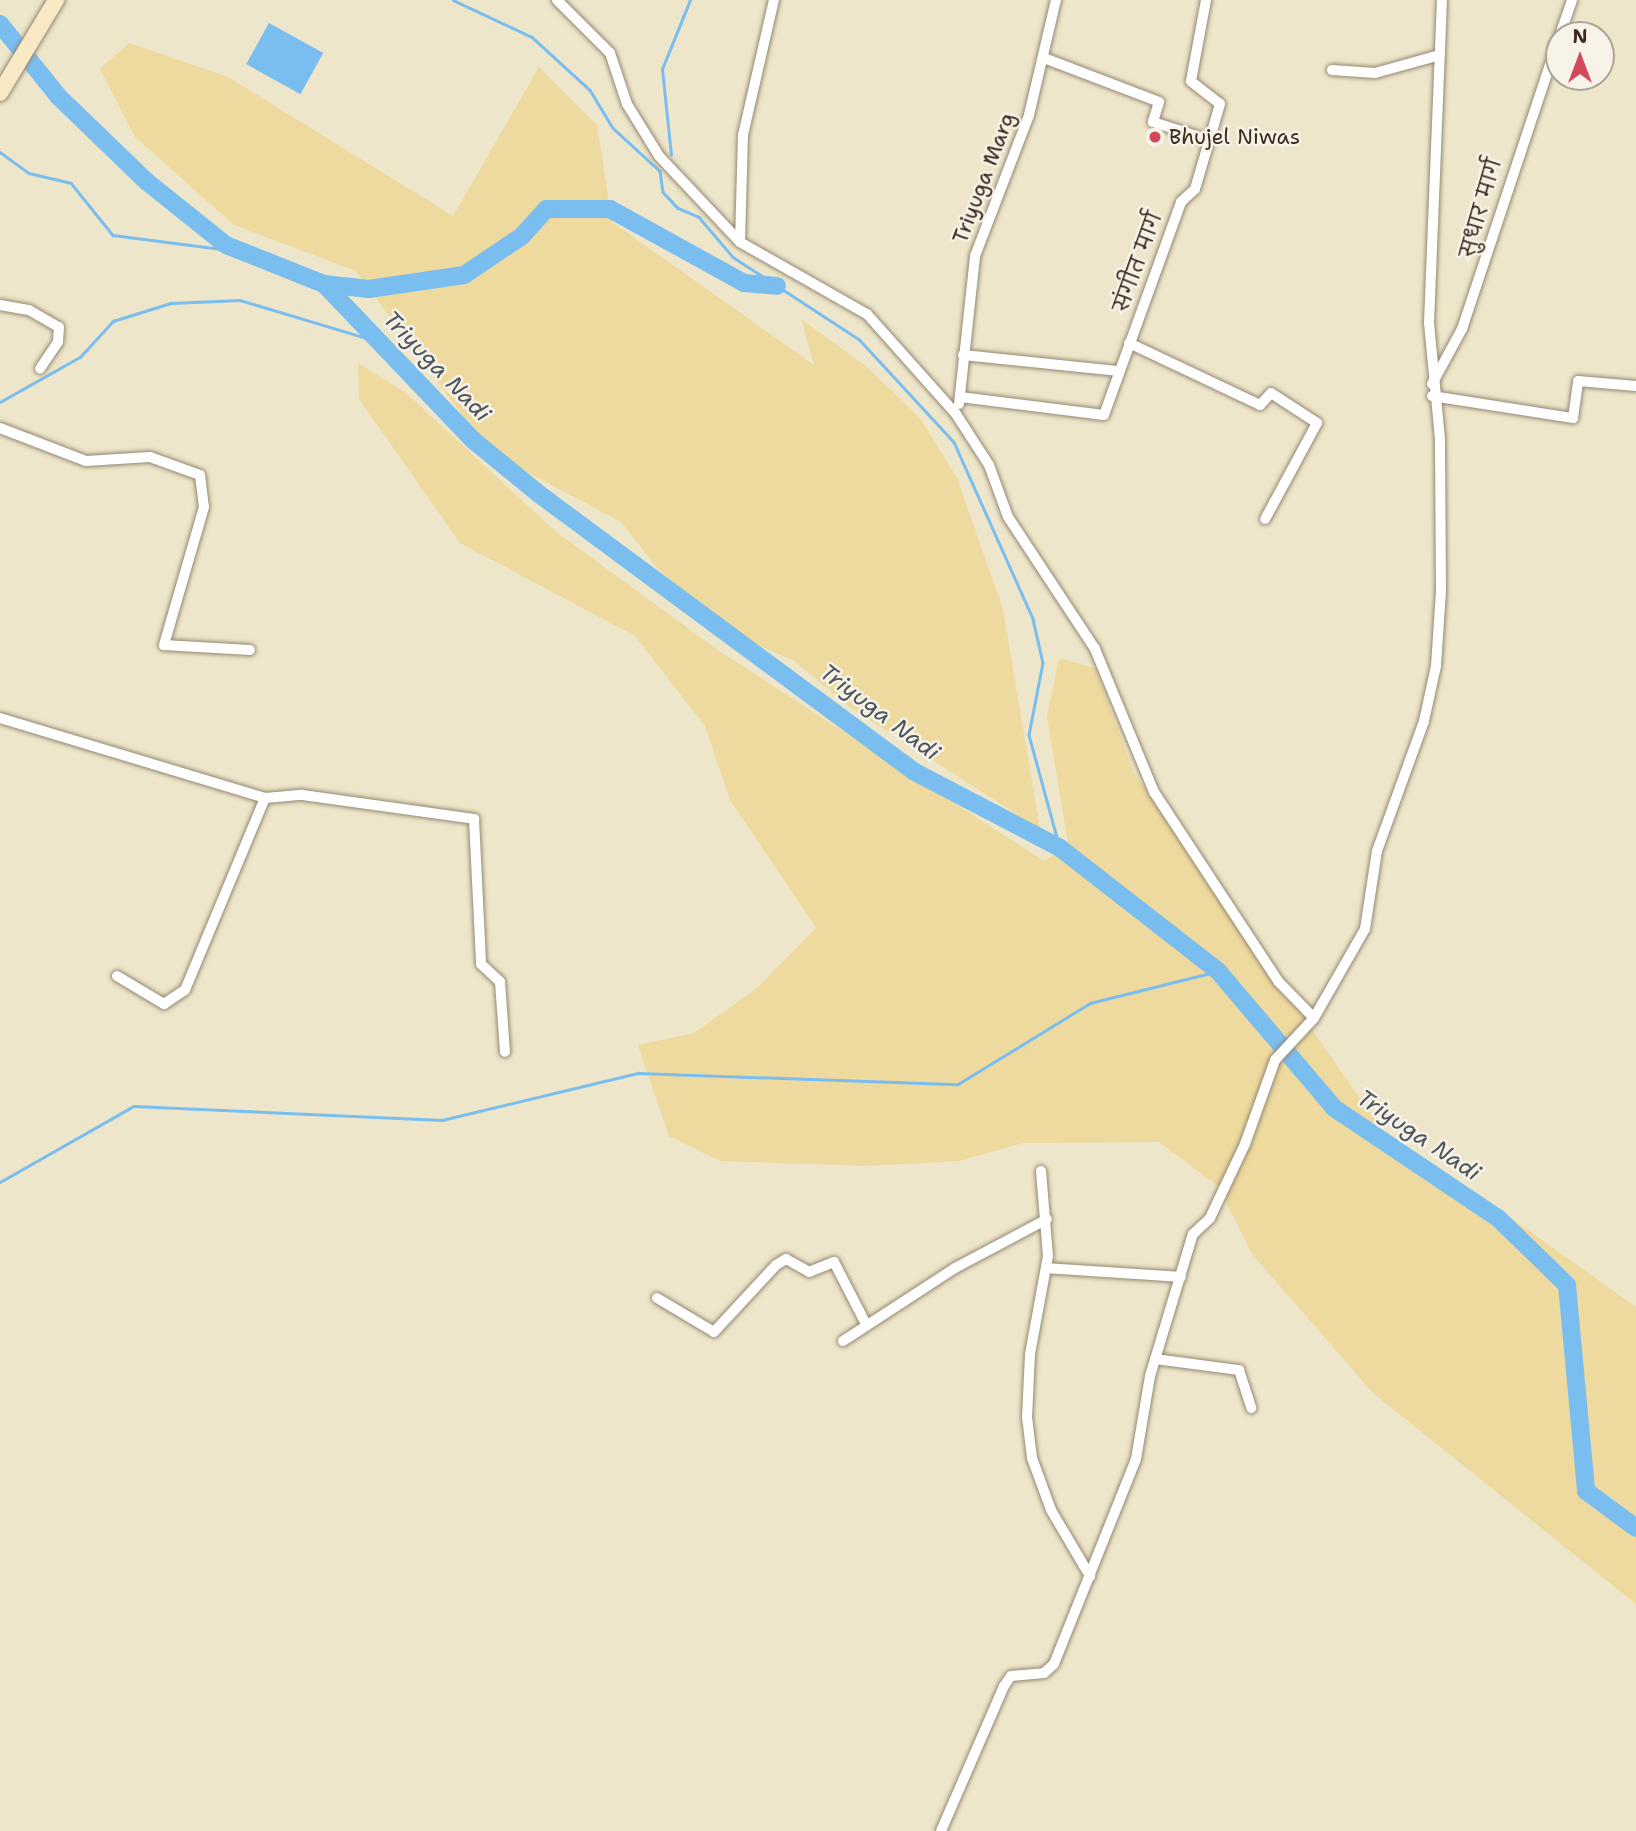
<!DOCTYPE html>
<meta charset="utf-8">
<style>
body{margin:0}
#map{position:relative;width:1636px;height:1831px;overflow:hidden;background:#eee6ca;font-family:"Shantell Sans","Playpen Sans Deva",sans-serif}
div>[style]{position:absolute}
[style*='--x']{left:calc(var(--x)*1px);top:calc(var(--y)*1px);width:calc(var(--w)*1px);rotate:calc(var(--a)*1deg)}
.sand>*{inset:0;background:#eeda9e}
.water>*{inset:0;background:#7abef0;transform-origin:0 0}
.stream>*{height:2.5px;margin:-1.25px;padding:0 1.25px;transform-origin:1.25px;border-radius:1.25px;background:#7abef0}
.river>*{height:18px;margin:-9px;padding:0 9px;transform-origin:9px;border-radius:9px;background:#7abef0}
.roads{filter:drop-shadow(0 0 2px #948874) drop-shadow(0 0 2px #948874)}
.minor>*{height:10px;margin:-5px;padding:0 5px;transform-origin:5px;border-radius:5px;background:#fff}
.secondary>*{height:16px;margin:-8px;padding:0 8px;transform-origin:8px;border-radius:8px;background:#f8e8c3}
.dots>*{width:19px;height:19px;translate:-50% -50%;box-sizing:border-box;border:4px solid #f7f3e8;border-radius:50%}
span{translate:-50% -50%;white-space:nowrap;text-align:center;line-height:1.15;-webkit-text-stroke:5px #f7f3e8;paint-order:stroke}
.poi-label{font-size:21px;color:#3b2a1e}
.left{translate:0 -50%;text-align:left}
.street-label{font-size:21px;color:#3b2a1e}
.water-label{font-size:23px;color:#4e565d;font-style:italic}
.north{position:absolute;left:1545px;top:21px;width:70px;height:70px;box-sizing:border-box;background:#f7f3e8;border:2px solid #aca397;border-radius:50%;rotate:0deg;font-size:19px;font-weight:700;line-height:28px;text-align:center;color:#3b2a1e}
.north::after{content:'';display:block;margin:auto;width:24px;height:32px;background:#d1495b;clip-path:polygon(50% 0,100% 100%,50% 72%,0 100%)}
</style>
<div id="map">
<div class="sand">
<div style="clip-path:polygon(129px 43px,228px 77px,453px 216px,539px 67px,597px 125px,612px 222px,814px 365px,801px 319px,866px 366px,920px 418px,957px 478px,1003px 609px,1040px 829px,851px 708px,793px 660px,738px 637px,658px 569px,621px 522px,489px 452px,356px 271px,234px 225px,135px 137px,100px 69px)"></div>
<div style="clip-path:polygon(358px 363px,406px 393px,555px 531px,719px 651px,1044px 861px,1068px 844px,1047px 717px,1059px 658px,1095px 668px,1134px 773px,1402px 1159px,1501px 1211px,1636px 1307px,1636px 1604px,1373px 1393px,1252px 1254px,1218px 1186px,1159px 1142px,1023px 1143px,959px 1161px,868px 1166px,720px 1161px,669px 1136px,638px 1045px,694px 1033px,756px 989px,816px 928px,730px 800px,705px 726px,635px 636px,460px 543px,359px 399px)"></div>
</div>
<div class="water">
<div style="left:269px;top:23px;width:62px;height:47px;rotate:29deg"></div>
</div>
<div class="stream">
<div style="--x:453;--y:0;--w:87;--a:25.1"></div>
<div style="--x:532;--y:37;--w:79;--a:42.4"></div>
<div style="--x:590;--y:90;--w:44;--a:58.8"></div>
<div style="--x:613;--y:128;--w:64;--a:42.5"></div>
<div style="--x:660;--y:171;--w:21;--a:82"></div>
<div style="--x:663;--y:192;--w:22;--a:47"></div>
<div style="--x:678;--y:208;--w:23;--a:23"></div>
<div style="--x:699;--y:217;--w:52;--a:49.6"></div>
<div style="--x:733;--y:257;--w:150;--a:33.1"></div>
<div style="--x:859;--y:339;--w:140;--a:47.3"></div>
<div style="--x:954;--y:442;--w:194;--a:65.9"></div>
<div style="--x:1033;--y:619;--w:45;--a:77.2"></div>
<div style="--x:1043;--y:663;--w:73;--a:101"></div>
<div style="--x:1029;--y:735;--w:117;--a:74.7"></div>
<div style="--x:0;--y:152;--w:36;--a:36"></div>
<div style="--x:29;--y:173;--w:43;--a:13.4"></div>
<div style="--x:71;--y:183;--w:67;--a:51.1"></div>
<div style="--x:113;--y:235;--w:132;--a:7.4"></div>
<div style="--x:671;--y:155;--w:86;--a:-96"></div>
<div style="--x:662;--y:69;--w:74;--a:-67.9"></div>
<div style="--x:0;--y:402;--w:92;--a:-29.4"></div>
<div style="--x:80;--y:357;--w:49;--a:-47.5"></div>
<div style="--x:113;--y:321;--w:61;--a:-17.2"></div>
<div style="--x:171;--y:303;--w:69;--a:-2.5"></div>
<div style="--x:240;--y:300;--w:146;--a:16.7"></div>
<div style="--x:0;--y:1182;--w:154;--a:-29.6"></div>
<div style="--x:134;--y:1106;--w:308;--a:2.6"></div>
<div style="--x:442;--y:1120;--w:202;--a:-13.5"></div>
<div style="--x:638;--y:1073;--w:320;--a:2"></div>
<div style="--x:958;--y:1084;--w:155;--a:-31.5"></div>
<div style="--x:1090;--y:1003;--w:132;--a:-14"></div>
</div>
<div class="river">
<div style="--x:0;--y:24;--w:94;--a:51.1"></div>
<div style="--x:59;--y:97;--w:121;--a:44"></div>
<div style="--x:146;--y:181;--w:102;--a:38.7"></div>
<div style="--x:226;--y:245;--w:105;--a:21.7"></div>
<div style="--x:324;--y:284;--w:216;--a:46.3"></div>
<div style="--x:473;--y:440;--w:85;--a:39.3"></div>
<div style="--x:539;--y:494;--w:465;--a:36.5"></div>
<div style="--x:913;--y:771;--w:166;--a:27.6"></div>
<div style="--x:1060;--y:848;--w:200;--a:37.9"></div>
<div style="--x:1218;--y:971;--w:180;--a:49.7"></div>
<div style="--x:1334;--y:1108;--w:197;--a:33.9"></div>
<div style="--x:1498;--y:1218;--w:96;--a:44.2"></div>
<div style="--x:1567;--y:1285;--w:207;--a:84.7"></div>
<div style="--x:1586;--y:1491;--w:62;--a:36.5"></div>
<div style="--x:324;--y:284;--w:45;--a:6.3"></div>
<div style="--x:369;--y:289;--w:96;--a:-8.4"></div>
<div style="--x:464;--y:275;--w:70;--a:-33.9"></div>
<div style="--x:522;--y:236;--w:36;--a:-48"></div>
<div style="--x:546;--y:209;--w:64;--a:0"></div>
<div style="--x:610;--y:209;--w:153;--a:28.9"></div>
<div style="--x:744;--y:283;--w:33;--a:5"></div>
</div>
<div class="roads">
<div class="minor">
<div style="--x:557;--y:0;--w:75;--a:45"></div>
<div style="--x:610;--y:53;--w:54;--a:71.6"></div>
<div style="--x:627;--y:104;--w:61;--a:58.4"></div>
<div style="--x:659;--y:156;--w:118;--a:46.7"></div>
<div style="--x:740;--y:242;--w:146;--a:29.6"></div>
<div style="--x:867;--y:314;--w:134;--a:48.3"></div>
<div style="--x:956;--y:414;--w:61;--a:57.1"></div>
<div style="--x:989;--y:465;--w:55;--a:69.9"></div>
<div style="--x:1008;--y:517;--w:158;--a:56.6"></div>
<div style="--x:1095;--y:649;--w:155;--a:67.6"></div>
<div style="--x:1154;--y:792;--w:227;--a:56.7"></div>
<div style="--x:1279;--y:982;--w:50;--a:45.8"></div>
<div style="--x:1560;--y:35;--w:37;--a:-71"></div>
<div style="--x:1044;--y:58;--w:123;--a:20.9"></div>
<div style="--x:1159;--y:102;--w:21;--a:107"></div>
<div style="--x:1153;--y:122;--w:59;--a:17.8"></div>
<div style="--x:1332;--y:70;--w:43;--a:4"></div>
<div style="--x:1375;--y:73;--w:67;--a:-15.5"></div>
<div style="--x:740;--y:242;--w:107;--a:-88.4"></div>
<div style="--x:743;--y:135;--w:139;--a:-77.1"></div>
<div style="--x:0;--y:305;--w:29;--a:10"></div>
<div style="--x:29;--y:310;--w:34;--a:30"></div>
<div style="--x:59;--y:327;--w:15;--a:94"></div>
<div style="--x:58;--y:342;--w:32;--a:124"></div>
<div style="--x:1129;--y:343;--w:145;--a:25.3"></div>
<div style="--x:1260;--y:405;--w:16;--a:-47"></div>
<div style="--x:1271;--y:393;--w:55;--a:33.1"></div>
<div style="--x:1317;--y:423;--w:109;--a:118.4"></div>
<div style="--x:963;--y:355;--w:157;--a:5.9"></div>
<div style="--x:1432;--y:384;--w:63;--a:-61.4"></div>
<div style="--x:1462;--y:329;--w:308;--a:-71.6"></div>
<div style="--x:1432;--y:396;--w:143;--a:8.9"></div>
<div style="--x:1573;--y:418;--w:37;--a:-82"></div>
<div style="--x:1578;--y:381;--w:58;--a:4.9"></div>
<div style="--x:960;--y:397;--w:145;--a:7.1"></div>
<div style="--x:1104;--y:415;--w:226;--a:-70.1"></div>
<div style="--x:1181;--y:202;--w:19;--a:-43"></div>
<div style="--x:1195;--y:189;--w:89;--a:-73.6"></div>
<div style="--x:1220;--y:104;--w:37;--a:-142"></div>
<div style="--x:1191;--y:81;--w:82;--a:-79.5"></div>
<div style="--x:959;--y:404;--w:149;--a:-83.8"></div>
<div style="--x:975;--y:256;--w:151;--a:-69"></div>
<div style="--x:1029;--y:115;--w:118;--a:-76.8"></div>
<div style="--x:0;--y:428;--w:92;--a:21"></div>
<div style="--x:86;--y:461;--w:64;--a:-3.6"></div>
<div style="--x:150;--y:457;--w:53;--a:19.8"></div>
<div style="--x:200;--y:475;--w:32;--a:83"></div>
<div style="--x:204;--y:507;--w:144;--a:106.2"></div>
<div style="--x:164;--y:645;--w:86;--a:3.3"></div>
<div style="--x:0;--y:718;--w:277;--a:16.8"></div>
<div style="--x:265;--y:798;--w:37;--a:-5"></div>
<div style="--x:302;--y:795;--w:174;--a:7.9"></div>
<div style="--x:474;--y:819;--w:145;--a:87.2"></div>
<div style="--x:481;--y:964;--w:26;--a:43"></div>
<div style="--x:500;--y:982;--w:70;--a:85.9"></div>
<div style="--x:117;--y:976;--w:55;--a:30.8"></div>
<div style="--x:164;--y:1004;--w:25;--a:-34"></div>
<div style="--x:185;--y:990;--w:208;--a:-67.4"></div>
<div style="--x:1041;--y:1171;--w:85;--a:85.3"></div>
<div style="--x:1048;--y:1256;--w:100;--a:100.4"></div>
<div style="--x:1030;--y:1354;--w:63;--a:92.7"></div>
<div style="--x:1027;--y:1417;--w:41;--a:83"></div>
<div style="--x:1032;--y:1458;--w:55;--a:69.9"></div>
<div style="--x:1051;--y:1510;--w:77;--a:59.4"></div>
<div style="--x:1046;--y:1268;--w:135;--a:3.8"></div>
<div style="--x:657;--y:1298;--w:66;--a:30.8"></div>
<div style="--x:714;--y:1332;--w:91;--a:-47.2"></div>
<div style="--x:776;--y:1265;--w:12;--a:-31"></div>
<div style="--x:786;--y:1259;--w:26;--a:29"></div>
<div style="--x:809;--y:1272;--w:27;--a:-22"></div>
<div style="--x:834;--y:1262;--w:70;--a:62.7"></div>
<div style="--x:843;--y:1341;--w:134;--a:-33.1"></div>
<div style="--x:955;--y:1268;--w:104;--a:-28"></div>
<div style="--x:1155;--y:1359;--w:85;--a:7.5"></div>
<div style="--x:1239;--y:1370;--w:40;--a:72"></div>
<div style="--x:941;--y:1831;--w:158;--a:-66.5"></div>
<div style="--x:1004;--y:1686;--w:12;--a:-55"></div>
<div style="--x:1011;--y:1676;--w:33;--a:-5"></div>
<div style="--x:1044;--y:1673;--w:13;--a:-42"></div>
<div style="--x:1054;--y:1664;--w:221;--a:-68.2"></div>
<div style="--x:1136;--y:1459;--w:84;--a:-80.4"></div>
<div style="--x:1150;--y:1376;--w:148;--a:-73.2"></div>
<div style="--x:1193;--y:1234;--w:23;--a:-43"></div>
<div style="--x:1210;--y:1218;--w:82;--a:-64.7"></div>
<div style="--x:1245;--y:1144;--w:89;--a:-70.3"></div>
<div style="--x:1275;--y:1060;--w:57;--a:-47.1"></div>
<div style="--x:1314;--y:1018;--w:103;--a:-60.2"></div>
<div style="--x:1365;--y:929;--w:79;--a:-81.3"></div>
<div style="--x:1377;--y:851;--w:138;--a:-70.1"></div>
<div style="--x:1424;--y:721;--w:56;--a:-77.7"></div>
<div style="--x:1436;--y:666;--w:76;--a:-86.2"></div>
<div style="--x:1441;--y:590;--w:151;--a:-90.4"></div>
<div style="--x:1440;--y:439;--w:117;--a:-95.4"></div>
<div style="--x:1429;--y:323;--w:323;--a:-87.7"></div>
</div>
<div class="secondary">
<div style="--x:0;--y:93;--w:109;--a:-58.9"></div>
</div>
</div>
<div class="dots">
<div style="left:1155px;top:137px;background:#d1495b"></div>
</div>
<div class="poi-label">
<span class="left" style="left:1169px;top:137px">Bhujel Niwas</span>
</div>
<div class="street-label">
<span style="left:984px;top:178px;rotate:-69deg">Triyuga Marg</span>
<span style="left:1481px;top:208px;rotate:-74deg">सुधार मार्ग</span>
<span style="left:1138px;top:262px;rotate:-70deg">संगीत मार्ग</span>
</div>
<div class="water-label">
<span style="left:437px;top:366px;rotate:46deg">Triyuga Nadi</span>
<span style="left:880px;top:712px;rotate:37deg">Triyuga Nadi</span>
<span style="left:1419px;top:1135px;rotate:34deg">Triyuga Nadi</span>
</div>
<div class="north">N</div>
</div>
